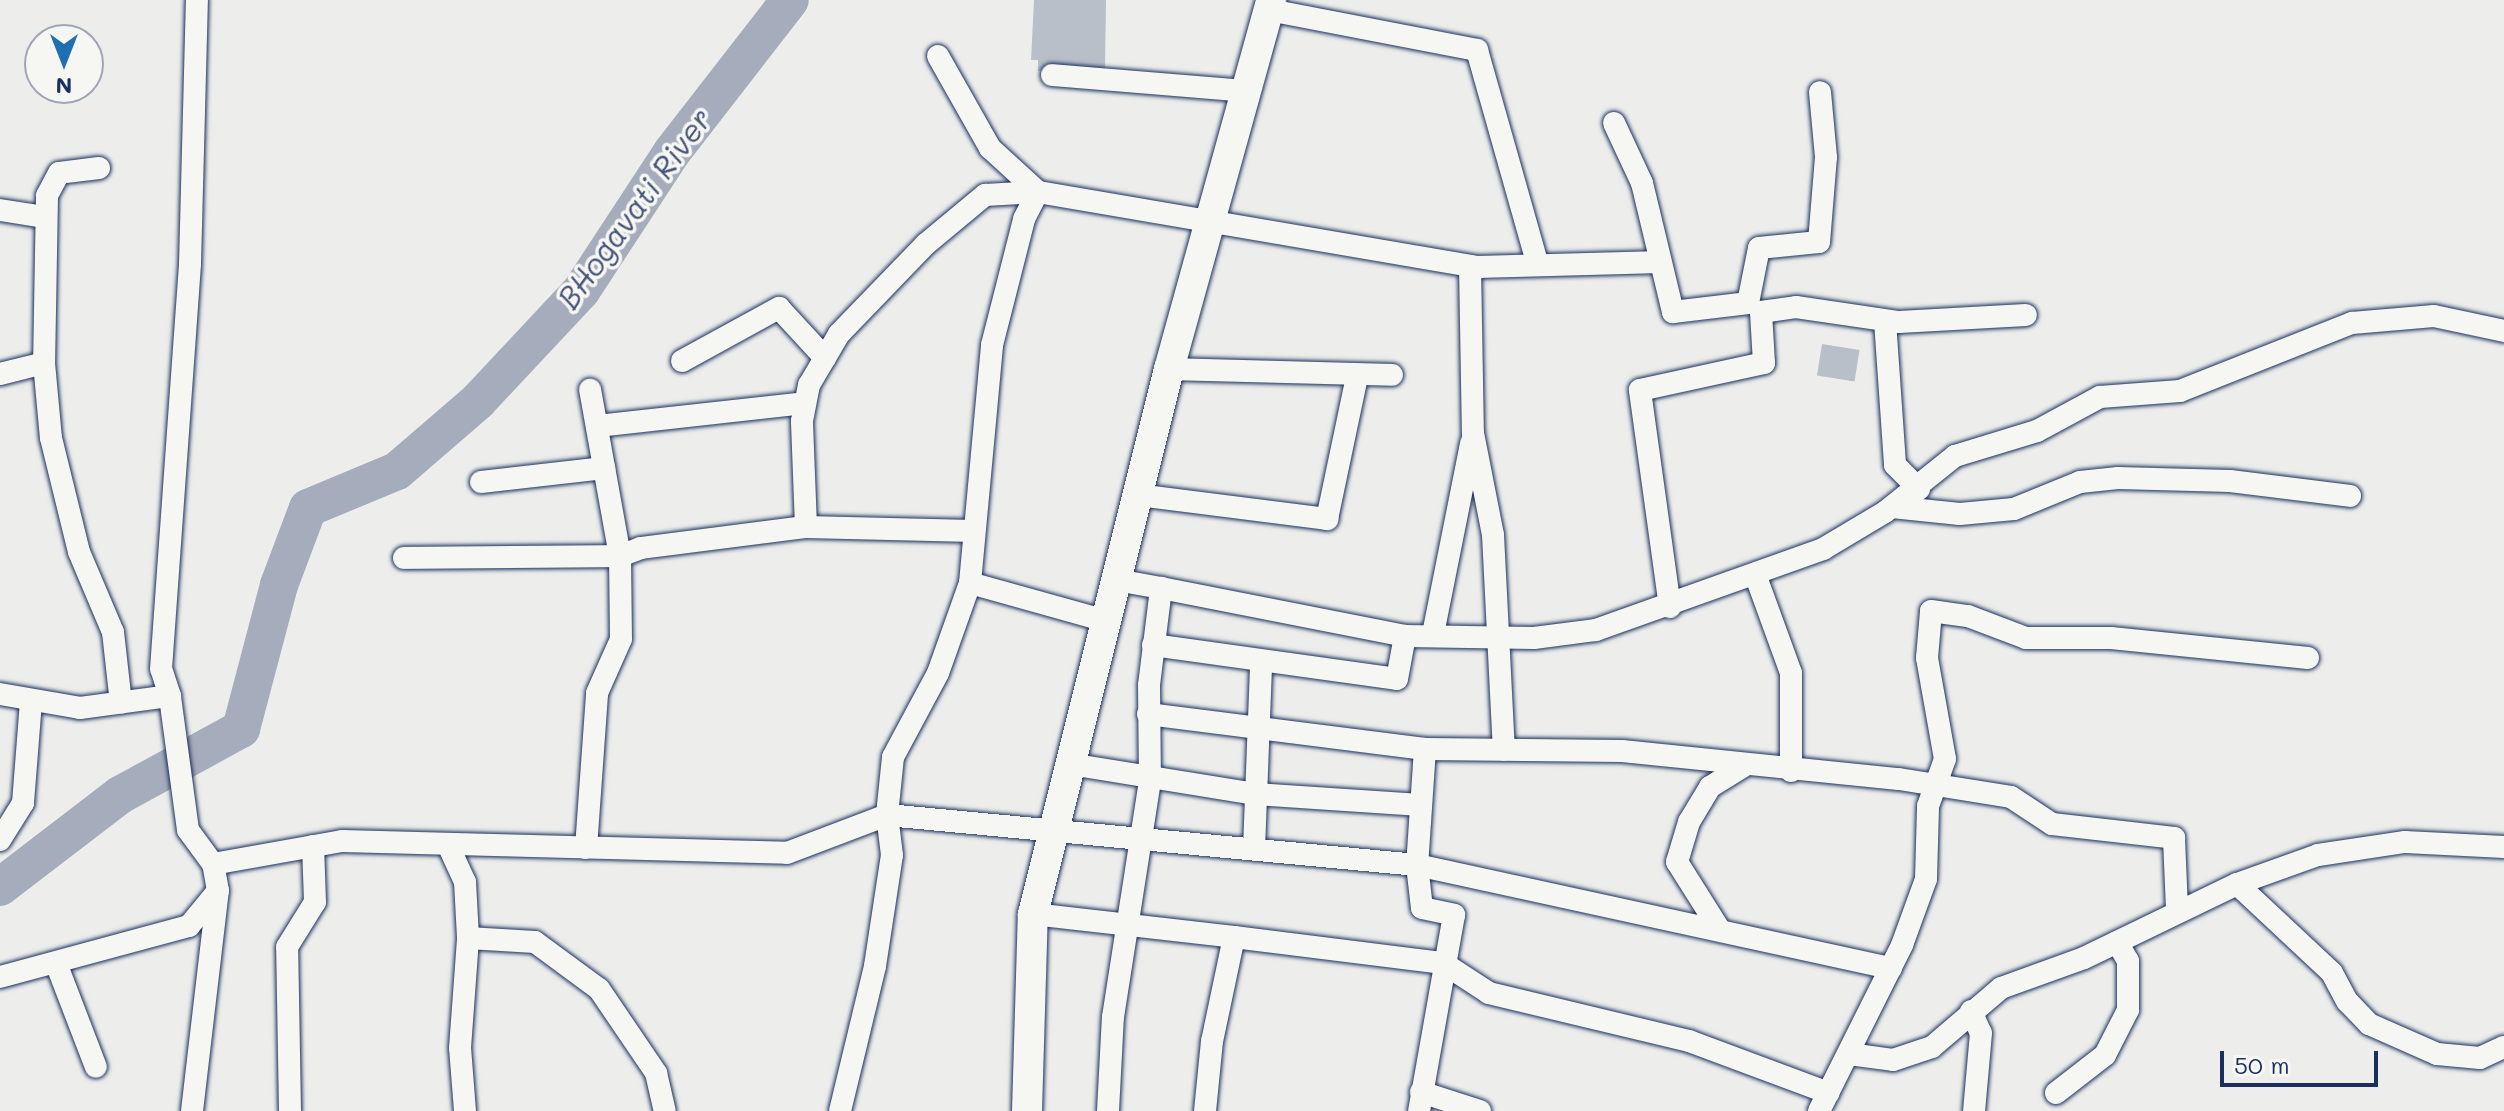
<!DOCTYPE html>
<style>
body{margin:0}
#map{position:relative;width:2504px;height:1111px;overflow:hidden;background:#edeeec;font-family:Mali,sans-serif}
div>[style]{position:absolute}
[style*='--x']{left:calc(var(--x)*1px);top:calc(var(--y)*1px);width:calc(var(--w)*1px);rotate:calc(var(--a)*1deg)}
.river>*{height:38px;margin:-19px;padding:0 19px;transform-origin:19px;border-radius:19px;background:#a5acbc}
.building>*{inset:0;background:#b9bfc8;transform-origin:0 0}
.roads{filter:drop-shadow(0 0 2px #1b2f5e) drop-shadow(0 0 2px #1b2f5e)}
.street>*{height:22px;margin:-11px;padding:0 11px;transform-origin:11px;border-radius:11px;background:#f6f6f2}
.secondary>*{height:30px;margin:-15px;padding:0 15px;transform-origin:15px;border-radius:15px;background:#f6f6f2}
span{translate:-50% -50%;white-space:nowrap;text-align:center;line-height:1.15;-webkit-text-stroke:7px #f6f6f2;paint-order:stroke}
.water-label{font-size:30px;color:#44547a;font-style:italic}
.north{position:absolute;left:24px;top:24px;width:80px;height:80px;box-sizing:border-box;background:#f6f6f2;border:2px solid #9ea6b7;border-radius:50%;rotate:180deg;font-size:22px;font-weight:700;line-height:32px;text-align:center;color:#1b2f5e}
.north::after{content:'';display:block;margin:auto;width:28px;height:36px;background:#1f6fb2;clip-path:polygon(50% 0,100% 100%,50% 72%,0 100%)}
.scale{position:absolute;left:2220px;top:1051px;width:158px;height:36px;box-sizing:border-box;border:4px solid #1b2f5e;border-top:0;padding-left:10px;font-size:24px;line-height:28px;white-space:nowrap;color:#1b2f5e;-webkit-text-stroke:6px #f6f6f2;paint-order:stroke}
</style>
<div id="map">
<div class="river">
<div style="--x:0;--y:887;--w:151;--a:-37.5"></div>
<div style="--x:120;--y:795;--w:138;--a:-28.6"></div>
<div style="--x:241;--y:729;--w:149;--a:-75.2"></div>
<div style="--x:279;--y:585;--w:82;--a:-69.4"></div>
<div style="--x:308;--y:508;--w:96;--a:-22.6"></div>
<div style="--x:397;--y:471;--w:107;--a:-40.8"></div>
<div style="--x:478;--y:401;--w:151;--a:-46.9"></div>
<div style="--x:581;--y:291;--w:166;--a:-56.8"></div>
<div style="--x:672;--y:152;--w:192;--a:-52.2"></div>
</div>
<div class="building">
<div style="clip-path:polygon(1034px 0,1106px 0,1105px 71px,1038px 71px,1038px 60px,1031px 60px)"></div>
<div style="left:1822px;top:344px;width:38px;height:32px;rotate:9deg"></div>
</div>
<div class="roads">
<div class="street">
<div style="--x:1269;--y:10;--w:212;--a:10.9"></div>
<div style="--x:1477;--y:50;--w:223;--a:74.2"></div>
<div style="--x:938;--y:56;--w:106;--a:60.5"></div>
<div style="--x:990;--y:148;--w:65;--a:42.5"></div>
<div style="--x:1052;--y:75;--w:195;--a:4.7"></div>
<div style="--x:1614;--y:123;--w:66;--a:65"></div>
<div style="--x:1642;--y:183;--w:133;--a:76.5"></div>
<div style="--x:1673;--y:312;--w:76;--a:-6.8"></div>
<div style="--x:1748;--y:303;--w:56;--a:-78.7"></div>
<div style="--x:1759;--y:248;--w:60;--a:-5.7"></div>
<div style="--x:1819;--y:242;--w:85;--a:-85.3"></div>
<div style="--x:1826;--y:157;--w:65;--a:-95.3"></div>
<div style="--x:99;--y:168;--w:40;--a:172.9"></div>
<div style="--x:59;--y:173;--w:26;--a:118"></div>
<div style="--x:47;--y:196;--w:167;--a:91"></div>
<div style="--x:44;--y:363;--w:75;--a:84.7"></div>
<div style="--x:51;--y:438;--w:117;--a:76.2"></div>
<div style="--x:79;--y:552;--w:87;--a:67"></div>
<div style="--x:113;--y:632;--w:71;--a:83.6"></div>
<div style="--x:0;--y:210;--w:46;--a:8.8"></div>
<div style="--x:1470;--y:266;--w:167;--a:89"></div>
<div style="--x:1473;--y:433;--w:104;--a:78.9"></div>
<div style="--x:1493;--y:535;--w:215;--a:87.1"></div>
<div style="--x:1885;--y:321;--w:144;--a:86"></div>
<div style="--x:1895;--y:465;--w:34;--a:45"></div>
<div style="--x:682;--y:361;--w:111;--a:-28.7"></div>
<div style="--x:779;--y:308;--w:68;--a:47.4"></div>
<div style="--x:1169;--y:369;--w:223;--a:1.5"></div>
<div style="--x:0;--y:374;--w:45;--a:-14"></div>
<div style="--x:597;--y:426;--w:209;--a:-6.3"></div>
<div style="--x:481;--y:482;--w:124;--a:-6.5"></div>
<div style="--x:1138;--y:495;--w:191;--a:7.2"></div>
<div style="--x:1327;--y:519;--w:145;--a:-78.1"></div>
<div style="--x:1892;--y:507;--w:68;--a:5.9"></div>
<div style="--x:1960;--y:514;--w:54;--a:-5.3"></div>
<div style="--x:2014;--y:509;--w:71;--a:-22.2"></div>
<div style="--x:2080;--y:482;--w:38;--a:-6"></div>
<div style="--x:2118;--y:478;--w:112;--a:1.5"></div>
<div style="--x:2230;--y:481;--w:121;--a:7.1"></div>
<div style="--x:973;--y:531;--w:167;--a:-178.6"></div>
<div style="--x:806;--y:527;--w:106;--a:-92.2"></div>
<div style="--x:802;--y:421;--w:37;--a:-79"></div>
<div style="--x:809;--y:385;--w:59;--a:-59.5"></div>
<div style="--x:839;--y:334;--w:125;--a:-46"></div>
<div style="--x:926;--y:244;--w:77;--a:-39.7"></div>
<div style="--x:985;--y:195;--w:53;--a:-3.2"></div>
<div style="--x:404;--y:558;--w:216;--a:-0.5"></div>
<div style="--x:620;--y:556;--w:169;--a:-100.2"></div>
<div style="--x:1755;--y:574;--w:105;--a:70"></div>
<div style="--x:1791;--y:673;--w:98;--a:90"></div>
<div style="--x:970;--y:583;--w:141;--a:15.6"></div>
<div style="--x:1161;--y:588;--w:249;--a:11.1"></div>
<div style="--x:1405;--y:636;--w:129;--a:0.9"></div>
<div style="--x:1534;--y:638;--w:63;--a:-7.4"></div>
<div style="--x:1596;--y:630;--w:241;--a:-19.6"></div>
<div style="--x:1823;--y:549;--w:72;--a:-30.8"></div>
<div style="--x:1885;--y:512;--w:90;--a:-38.7"></div>
<div style="--x:1955;--y:456;--w:86;--a:-17"></div>
<div style="--x:2037;--y:431;--w:72;--a:-28.4"></div>
<div style="--x:2100;--y:397;--w:80;--a:-4.3"></div>
<div style="--x:2180;--y:391;--w:185;--a:-21.6"></div>
<div style="--x:2352;--y:323;--w:82;--a:-4.9"></div>
<div style="--x:2434;--y:316;--w:72;--a:12.1"></div>
<div style="--x:1670;--y:607;--w:219;--a:-97.9"></div>
<div style="--x:1640;--y:390;--w:127;--a:-12.3"></div>
<div style="--x:1764;--y:363;--w:51;--a:-93.4"></div>
<div style="--x:1761;--y:312;--w:35;--a:-8"></div>
<div style="--x:1796;--y:307;--w:104;--a:8.3"></div>
<div style="--x:1899;--y:322;--w:127;--a:-3.2"></div>
<div style="--x:1433;--y:634;--w:195;--a:-78.7"></div>
<div style="--x:1153;--y:645;--w:246;--a:7.9"></div>
<div style="--x:1397;--y:679;--w:44;--a:-79.5"></div>
<div style="--x:0;--y:694;--w:81;--a:9.9"></div>
<div style="--x:80;--y:708;--w:91;--a:-7.6"></div>
<div style="--x:1148;--y:714;--w:279;--a:7.2"></div>
<div style="--x:1425;--y:749;--w:197;--a:0.6"></div>
<div style="--x:1622;--y:751;--w:278;--a:5.8"></div>
<div style="--x:1899;--y:779;--w:113;--a:9.1"></div>
<div style="--x:2011;--y:797;--w:49;--a:33.4"></div>
<div style="--x:2052;--y:824;--w:123;--a:6.5"></div>
<div style="--x:2174;--y:838;--w:73;--a:87.6"></div>
<div style="--x:1425;--y:749;--w:116;--a:93.9"></div>
<div style="--x:1417;--y:865;--w:485;--a:12.3"></div>
<div style="--x:1070;--y:764;--w:187;--a:9.2"></div>
<div style="--x:1255;--y:794;--w:166;--a:3.8"></div>
<div style="--x:0;--y:840;--w:44;--a:-58.1"></div>
<div style="--x:23;--y:803;--w:102;--a:-85.5"></div>
<div style="--x:448;--y:845;--w:41;--a:65.3"></div>
<div style="--x:465;--y:882;--w:56;--a:86.9"></div>
<div style="--x:468;--y:938;--w:67;--a:3.4"></div>
<div style="--x:535;--y:942;--w:79;--a:36.3"></div>
<div style="--x:599;--y:989;--w:102;--a:55.8"></div>
<div style="--x:656;--y:1073;--w:39;--a:77"></div>
<div style="--x:586;--y:848;--w:155;--a:-85.9"></div>
<div style="--x:597;--y:693;--w:59;--a:-66"></div>
<div style="--x:621;--y:639;--w:83;--a:-90.7"></div>
<div style="--x:620;--y:556;--w:22;--a:-21"></div>
<div style="--x:641;--y:548;--w:166;--a:-7.3"></div>
<div style="--x:1254;--y:849;--w:185;--a:-87.8"></div>
<div style="--x:213;--y:864;--w:131;--a:-10.1"></div>
<div style="--x:342;--y:841;--w:445;--a:1.5"></div>
<div style="--x:787;--y:853;--w:107;--a:-20.8"></div>
<div style="--x:887;--y:815;--w:58;--a:-84.1"></div>
<div style="--x:893;--y:757;--w:95;--a:-61.8"></div>
<div style="--x:938;--y:673;--w:96;--a:-70.4"></div>
<div style="--x:970;--y:583;--w:239;--a:-84.7"></div>
<div style="--x:992;--y:345;--w:130;--a:-75.7"></div>
<div style="--x:1024;--y:219;--w:30;--a:-63"></div>
<div style="--x:1038;--y:192;--w:447;--a:9.7"></div>
<div style="--x:1479;--y:267;--w:181;--a:-1.6"></div>
<div style="--x:2237;--y:884;--w:130;--a:43.1"></div>
<div style="--x:2332;--y:973;--w:32;--a:62"></div>
<div style="--x:2347;--y:1001;--w:32;--a:46"></div>
<div style="--x:2369;--y:1024;--w:74;--a:23.8"></div>
<div style="--x:2437;--y:1054;--w:43;--a:5.3"></div>
<div style="--x:2480;--y:1058;--w:26;--a:-25"></div>
<div style="--x:1033;--y:914;--w:202;--a:6.5"></div>
<div style="--x:1234;--y:937;--w:106;--a:101.9"></div>
<div style="--x:1212;--y:1041;--w:70;--a:95.7"></div>
<div style="--x:1718;--y:927;--w:77;--a:-122.2"></div>
<div style="--x:1677;--y:862;--w:42;--a:-73.3"></div>
<div style="--x:1689;--y:822;--w:41;--a:-59"></div>
<div style="--x:1710;--y:787;--w:40;--a:-32"></div>
<div style="--x:1234;--y:937;--w:211;--a:7.1"></div>
<div style="--x:1443;--y:963;--w:55;--a:33.1"></div>
<div style="--x:1489;--y:993;--w:206;--a:13.5"></div>
<div style="--x:1689;--y:1041;--w:149;--a:20.4"></div>
<div style="--x:56;--y:963;--w:111;--a:69"></div>
<div style="--x:0;--y:977;--w:196;--a:-15.1"></div>
<div style="--x:189;--y:926;--w:44;--a:-50.5"></div>
<div style="--x:1971;--y:1011;--w:24;--a:66"></div>
<div style="--x:1981;--y:1033;--w:78;--a:95.1"></div>
<div style="--x:1849;--y:1054;--w:44;--a:7.8"></div>
<div style="--x:1893;--y:1060;--w:41;--a:-18.4"></div>
<div style="--x:1932;--y:1047;--w:91;--a:-40.5"></div>
<div style="--x:2001;--y:988;--w:88;--a:-19.9"></div>
<div style="--x:2084;--y:958;--w:170;--a:-25.8"></div>
<div style="--x:2237;--y:884;--w:86;--a:-19.7"></div>
<div style="--x:2318;--y:855;--w:88;--a:-8.5"></div>
<div style="--x:2405;--y:842;--w:99;--a:2.9"></div>
<div style="--x:1421;--y:1092;--w:62;--a:17.9"></div>
<div style="--x:2056;--y:1093;--w:62;--a:-37.8"></div>
<div style="--x:2105;--y:1055;--w:51;--a:-62.9"></div>
<div style="--x:2128;--y:1010;--w:49;--a:-90"></div>
<div style="--x:2128;--y:961;--w:22;--a:-120"></div>
<div style="--x:192;--y:1111;--w:222;--a:-83.3"></div>
<div style="--x:218;--y:891;--w:27;--a:-100"></div>
<div style="--x:213;--y:864;--w:42;--a:-126.3"></div>
<div style="--x:188;--y:830;--w:135;--a:-97.7"></div>
<div style="--x:170;--y:696;--w:28;--a:-108"></div>
<div style="--x:161;--y:669;--w:406;--a:-85.9"></div>
<div style="--x:190;--y:264;--w:264;--a:-88.5"></div>
<div style="--x:290;--y:1111;--w:164;--a:-91"></div>
<div style="--x:287;--y:947;--w:53;--a:-58.1"></div>
<div style="--x:315;--y:902;--w:56;--a:-92"></div>
<div style="--x:465;--y:1111;--w:63;--a:-94.5"></div>
<div style="--x:460;--y:1048;--w:110;--a:-85.8"></div>
<div style="--x:840;--y:1111;--w:149;--a:-76.4"></div>
<div style="--x:875;--y:966;--w:112;--a:-81.3"></div>
<div style="--x:892;--y:855;--w:40;--a:-97.1"></div>
<div style="--x:887;--y:815;--w:532;--a:5.39"></div>
<div style="--x:1417;--y:865;--w:43;--a:83.4"></div>
<div style="--x:1422;--y:908;--w:33;--a:12"></div>
<div style="--x:1454;--y:915;--w:199;--a:100.1"></div>
<div style="--x:1108;--y:1111;--w:94;--a:-87"></div>
<div style="--x:1113;--y:1017;--w:239;--a:-81.1"></div>
<div style="--x:1150;--y:781;--w:96;--a:-90.6"></div>
<div style="--x:1149;--y:685;--w:98;--a:-82.9"></div>
<div style="--x:1161;--y:588;--w:46;--a:-169.9"></div>
<div style="--x:1819;--y:1111;--w:186;--a:-63.4"></div>
<div style="--x:1902;--y:945;--w:70;--a:-70"></div>
<div style="--x:1926;--y:879;--w:73;--a:-88.4"></div>
<div style="--x:1928;--y:806;--w:50;--a:-70.1"></div>
<div style="--x:1945;--y:759;--w:103;--a:-100.1"></div>
<div style="--x:1927;--y:658;--w:47;--a:-85.1"></div>
<div style="--x:1931;--y:611;--w:37;--a:8"></div>
<div style="--x:1968;--y:616;--w:62;--a:20.8"></div>
<div style="--x:2026;--y:638;--w:85;--a:0"></div>
<div style="--x:2111;--y:638;--w:198;--a:5.8"></div>
</div>
<div class="secondary">
<div style="--x:1027;--y:1111;--w:197;--a:-88.3"></div>
<div style="--x:1033;--y:914;--w:562;--a:-75.99"></div>
<div style="--x:1169;--y:369;--w:383;--a:-74.5"></div>
</div>
</div>
<div class="water-label">
<span style="left:634px;top:208px;rotate:-54deg">BHogavati River</span>
</div>
<div class="north">N</div>
<div class="scale">50 m</div>
</div>
